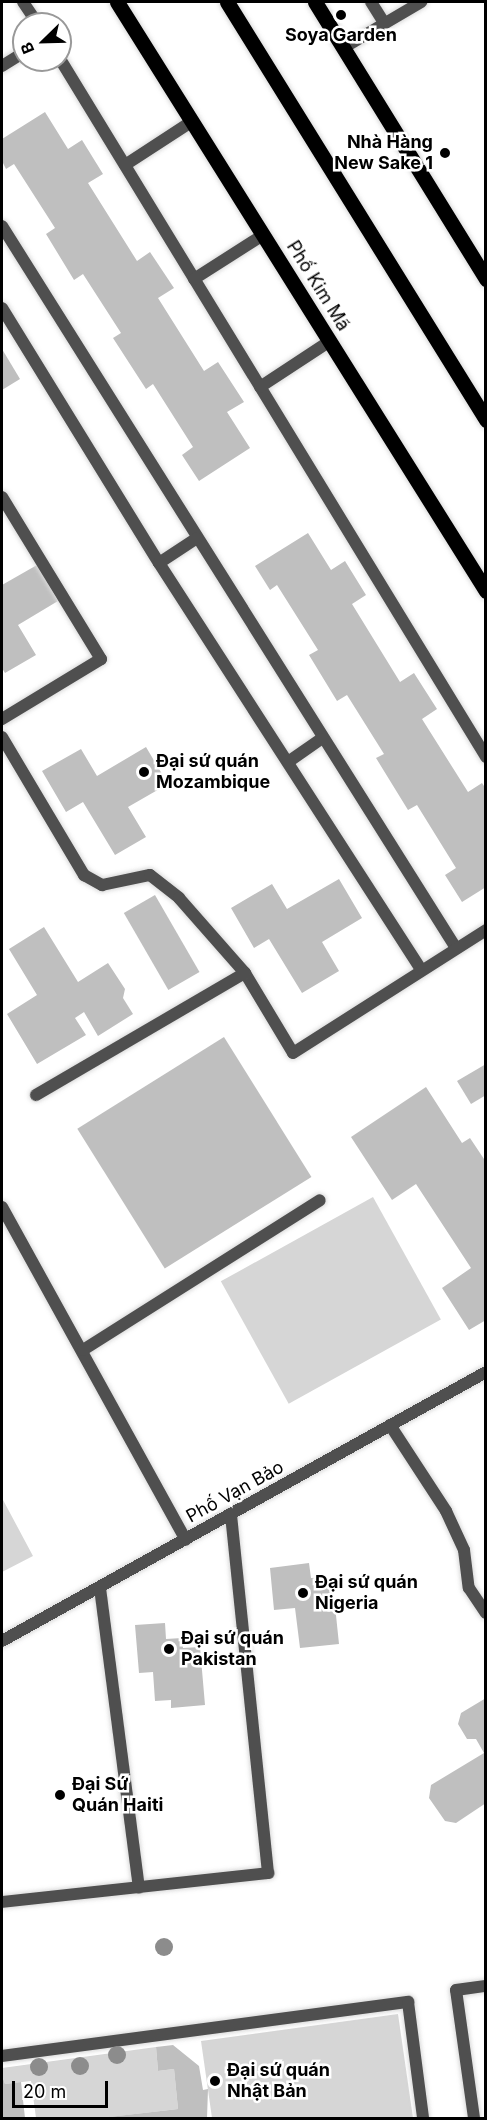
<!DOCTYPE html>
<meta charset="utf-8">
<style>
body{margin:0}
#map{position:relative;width:487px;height:2120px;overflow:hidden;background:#fff;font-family:Inter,sans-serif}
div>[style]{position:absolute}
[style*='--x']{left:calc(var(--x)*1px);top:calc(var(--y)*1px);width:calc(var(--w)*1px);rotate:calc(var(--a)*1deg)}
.green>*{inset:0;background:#d6d6d6;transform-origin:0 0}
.building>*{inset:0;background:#bfbfbf;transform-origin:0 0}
.roads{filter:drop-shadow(0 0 2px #dbdbdb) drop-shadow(0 0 2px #dbdbdb)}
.lane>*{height:12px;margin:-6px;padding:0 6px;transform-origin:6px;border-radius:6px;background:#4f4f4f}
.street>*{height:12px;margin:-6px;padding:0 6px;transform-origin:6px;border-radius:6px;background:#4f4f4f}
.primary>*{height:15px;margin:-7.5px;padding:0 7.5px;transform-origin:7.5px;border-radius:7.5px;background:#000}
.trees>*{width:18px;height:18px;margin:-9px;border-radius:50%;background:#8c8c8c}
.dots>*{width:16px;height:16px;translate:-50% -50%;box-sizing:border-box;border:3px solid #fff;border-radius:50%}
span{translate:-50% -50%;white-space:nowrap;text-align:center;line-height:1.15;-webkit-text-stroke:5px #fff;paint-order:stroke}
.poi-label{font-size:18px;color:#000;font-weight:700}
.right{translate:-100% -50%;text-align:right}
.left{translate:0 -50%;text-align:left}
.street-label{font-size:18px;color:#000}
.frame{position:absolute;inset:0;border:3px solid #000;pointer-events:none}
.north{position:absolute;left:12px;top:12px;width:60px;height:60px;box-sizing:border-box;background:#fff;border:2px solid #999;border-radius:50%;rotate:247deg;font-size:16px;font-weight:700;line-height:24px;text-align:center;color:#000}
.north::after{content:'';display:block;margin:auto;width:21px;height:27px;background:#000;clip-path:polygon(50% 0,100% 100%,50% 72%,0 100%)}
.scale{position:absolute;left:12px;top:2081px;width:96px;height:27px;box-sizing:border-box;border:3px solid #000;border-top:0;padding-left:8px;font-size:18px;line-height:21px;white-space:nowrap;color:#000;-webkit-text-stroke:4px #fff;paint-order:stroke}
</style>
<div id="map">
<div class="green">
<div style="left:373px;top:1197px;width:140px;height:174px;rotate:61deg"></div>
<div style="clip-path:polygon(2px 1498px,33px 1556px,2px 1572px,2px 1497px)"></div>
<div style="clip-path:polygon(398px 2014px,413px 2118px,212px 2118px,201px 2041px)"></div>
<div style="clip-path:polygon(156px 2047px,158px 2071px,174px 2069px,178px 2109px,101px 2118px,36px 2118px,31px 2081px,5px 2084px,2px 2075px,2px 2068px)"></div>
</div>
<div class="building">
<div style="clip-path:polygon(45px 112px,68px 149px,82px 140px,103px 174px,88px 183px,137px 261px,150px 252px,174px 288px,158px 298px,204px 371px,218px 362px,244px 402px,227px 412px,250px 448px,199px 481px,182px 455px,193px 447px,153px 384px,146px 389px,113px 338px,121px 333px,83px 274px,74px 280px,46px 234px,55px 228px,14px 164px,6px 169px,2px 161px,2px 139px)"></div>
<div style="clip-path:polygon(2px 349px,20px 379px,2px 390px)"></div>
<div style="clip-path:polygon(308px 533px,331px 570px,345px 561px,366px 595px,352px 604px,400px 682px,414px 673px,437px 709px,422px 719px,468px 792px,482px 783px,486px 789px,486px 887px,462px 902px,445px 875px,456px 868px,417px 805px,408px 810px,376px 758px,384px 754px,347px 695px,337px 701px,309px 655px,318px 650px,277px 585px,270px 590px,255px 566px)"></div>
<div style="clip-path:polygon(37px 565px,58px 601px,18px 625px,36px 655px,5px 673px,2px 668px,2px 585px)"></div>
<div style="clip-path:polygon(146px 747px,168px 784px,128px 807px,146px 837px,115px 855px,83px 802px,66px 812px,42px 771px,81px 749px,97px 776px)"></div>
<div style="clip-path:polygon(339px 879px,362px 918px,322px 942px,339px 971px,302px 993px,269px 939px,254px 948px,231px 908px,272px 884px,287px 909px)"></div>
<div style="left:155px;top:895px;width:89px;height:36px;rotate:60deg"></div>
<div style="clip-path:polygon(44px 927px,78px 982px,108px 963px,125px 989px,123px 998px,133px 1014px,98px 1036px,84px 1012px,75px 1018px,86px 1035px,37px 1064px,7px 1014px,37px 995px,9px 949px)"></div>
<div style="left:224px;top:1037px;width:165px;height:173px;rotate:58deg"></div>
<div style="clip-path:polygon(486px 1064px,486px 1095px,471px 1104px,457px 1081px)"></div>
<div style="clip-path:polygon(426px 1087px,462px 1143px,470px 1138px,486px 1162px,486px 1320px,469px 1330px,442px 1288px,471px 1268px,416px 1184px,392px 1200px,351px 1137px)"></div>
<div style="clip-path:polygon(309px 1563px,311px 1578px,332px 1577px,339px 1644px,300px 1648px,295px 1608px,274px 1610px,270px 1568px)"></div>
<div style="clip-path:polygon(165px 1623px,166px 1639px,182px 1638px,183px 1648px,200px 1647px,205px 1705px,171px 1708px,171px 1700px,155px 1701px,153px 1672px,139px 1673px,135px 1625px)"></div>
<div style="clip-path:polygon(486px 1698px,486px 1803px,456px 1823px,445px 1821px,429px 1798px,431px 1785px,484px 1753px,476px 1739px,467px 1739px,458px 1724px,461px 1713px)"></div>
<div style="clip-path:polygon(173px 2045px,199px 2066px,203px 2090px,208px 2089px,207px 2118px,100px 2118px,178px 2109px,174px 2069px,158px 2071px,156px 2047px)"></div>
<div style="clip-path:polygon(2px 2075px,5px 2084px,21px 2082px,25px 2118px,2px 2118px)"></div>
</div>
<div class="roads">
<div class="lane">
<div style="--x:23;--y:2;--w:27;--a:56"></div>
<div style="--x:371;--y:2;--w:25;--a:58"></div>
<div style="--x:60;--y:59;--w:818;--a:58.6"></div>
<div style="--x:2;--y:66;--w:26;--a:-32"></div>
<div style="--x:125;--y:165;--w:79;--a:-33.1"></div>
<div style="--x:2;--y:226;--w:853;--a:57.84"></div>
<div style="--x:194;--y:279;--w:82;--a:-32.5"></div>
<div style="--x:2;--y:308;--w:299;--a:58.4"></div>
<div style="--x:159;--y:563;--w:484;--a:57.2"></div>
<div style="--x:260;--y:387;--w:84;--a:-33.3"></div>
<div style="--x:2;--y:497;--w:190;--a:58.6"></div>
<div style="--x:101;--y:659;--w:116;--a:148.8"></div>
<div style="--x:159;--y:563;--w:45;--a:-33.3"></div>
<div style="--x:2;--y:737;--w:161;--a:59.3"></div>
<div style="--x:84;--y:875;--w:21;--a:29"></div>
<div style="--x:102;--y:885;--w:49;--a:-11.8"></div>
<div style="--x:150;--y:875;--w:37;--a:38"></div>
<div style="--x:179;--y:898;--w:100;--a:48.7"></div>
<div style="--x:245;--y:973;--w:93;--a:59"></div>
<div style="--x:293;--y:1053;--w:229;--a:-32.5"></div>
<div style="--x:288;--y:762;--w:40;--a:-34.9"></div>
<div style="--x:36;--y:1095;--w:242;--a:-30.3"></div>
<div style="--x:2;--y:1207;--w:380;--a:61.1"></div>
<div style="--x:83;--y:1350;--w:280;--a:-32.3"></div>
<div style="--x:390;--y:1425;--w:103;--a:56.9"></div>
<div style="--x:446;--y:1511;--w:43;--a:65.2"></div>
<div style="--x:464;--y:1550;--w:38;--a:83"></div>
<div style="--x:469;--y:1588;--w:30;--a:56"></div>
<div style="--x:100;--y:1588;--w:302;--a:82.6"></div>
<div style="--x:2;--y:1902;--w:268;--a:-6.2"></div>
<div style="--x:268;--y:1873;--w:361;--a:-95.9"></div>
<div style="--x:2;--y:2056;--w:410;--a:-7.6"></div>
<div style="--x:408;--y:2002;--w:117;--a:82.6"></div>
<div style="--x:474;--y:2118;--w:129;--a:-98"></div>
<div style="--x:456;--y:1990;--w:30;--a:-8"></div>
</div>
<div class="street">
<div style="--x:343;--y:48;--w:91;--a:-30.5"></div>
<div style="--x:2;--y:1641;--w:554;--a:-29.06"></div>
</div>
<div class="primary">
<div style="--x:117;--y:2;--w:695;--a:57.93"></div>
<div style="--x:227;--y:2;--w:492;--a:58.2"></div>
<div style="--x:315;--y:2;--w:326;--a:58.3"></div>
</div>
</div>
<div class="trees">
<div style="left:164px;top:1947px"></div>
<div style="left:117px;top:2055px"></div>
<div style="left:80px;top:2066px"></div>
<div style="left:39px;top:2067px"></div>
</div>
<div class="dots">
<div style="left:341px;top:15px;background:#000"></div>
<div style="left:445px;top:153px;background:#000"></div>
<div style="left:144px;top:772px;background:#000"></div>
<div style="left:303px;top:1593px;background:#000"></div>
<div style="left:169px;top:1649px;background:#000"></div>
<div style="left:60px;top:1795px;background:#000"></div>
<div style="left:215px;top:2081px;background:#000"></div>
</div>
<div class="poi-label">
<span style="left:341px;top:35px">Soya Garden</span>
<span class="right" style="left:433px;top:153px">Nhà Hàng<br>New Sake 1</span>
<span class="left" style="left:156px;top:772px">Đại sứ quán<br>Mozambique</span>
<span class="left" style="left:315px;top:1593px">Đại sứ quán<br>Nigeria</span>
<span class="left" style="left:181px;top:1649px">Đại sứ quán<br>Pakistan</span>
<span class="left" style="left:72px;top:1795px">Đại Sứ<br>Quán Haiti</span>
<span class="left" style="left:227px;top:2081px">Đại sứ quán<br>Nhật Bản</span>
</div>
<div class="street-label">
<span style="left:318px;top:286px;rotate:58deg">Phố Kim Mã</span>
<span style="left:235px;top:1492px;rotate:-29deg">Phố Vạn Bảo</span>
</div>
<div class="frame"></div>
<div class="north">B</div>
<div class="scale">20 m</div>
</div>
